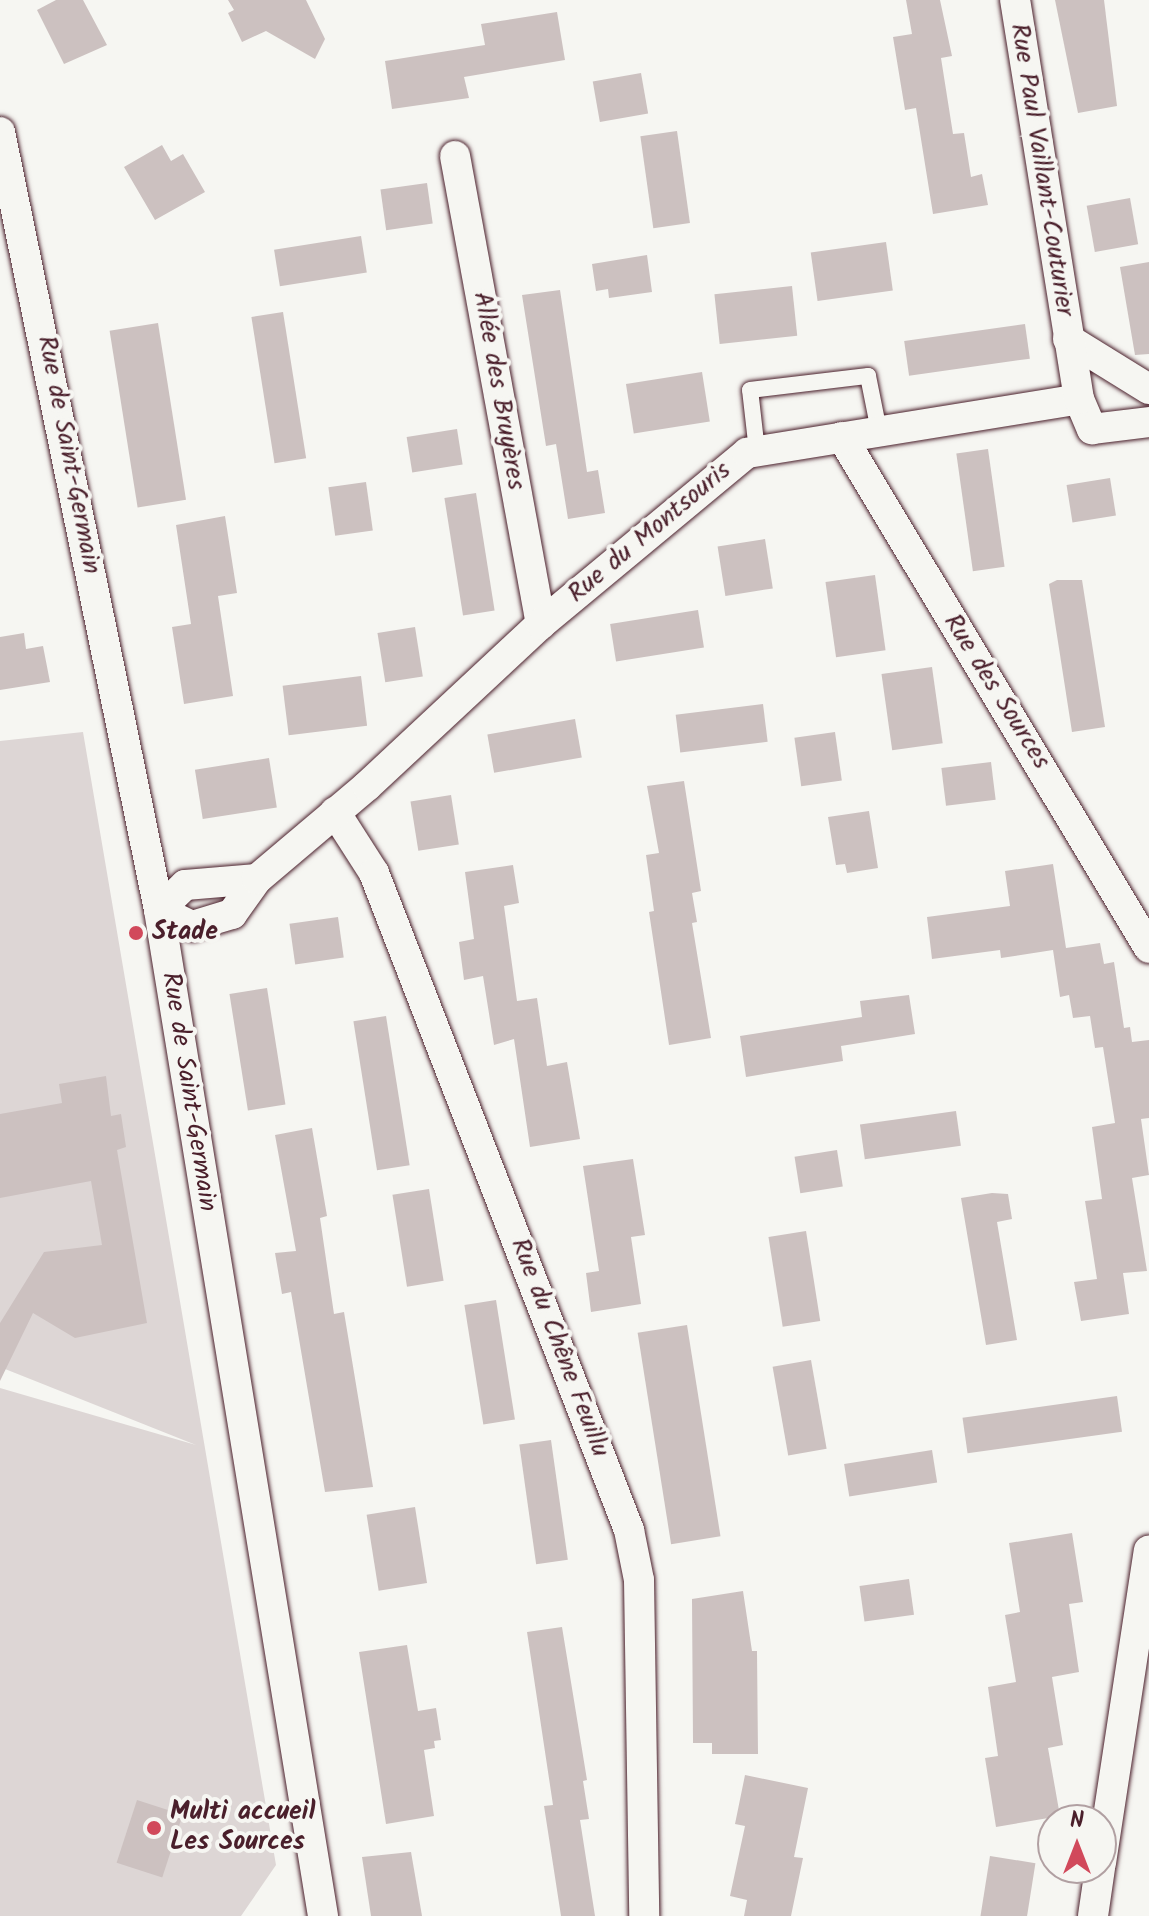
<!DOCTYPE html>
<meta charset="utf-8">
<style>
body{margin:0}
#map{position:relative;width:1149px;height:1916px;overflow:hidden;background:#f6f6f2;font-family:Kalam,sans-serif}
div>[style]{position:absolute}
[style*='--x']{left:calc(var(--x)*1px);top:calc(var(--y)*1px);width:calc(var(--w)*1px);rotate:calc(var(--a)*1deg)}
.green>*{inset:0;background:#ddd6d5}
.building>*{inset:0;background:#ccc1c0;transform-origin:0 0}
.roads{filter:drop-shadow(0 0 2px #4a1f2b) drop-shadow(0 0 2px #4a1f2b)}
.service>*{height:16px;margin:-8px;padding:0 8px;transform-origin:8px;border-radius:8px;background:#f6f6f2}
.minor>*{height:30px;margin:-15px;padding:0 15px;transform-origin:15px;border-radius:15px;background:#f6f6f2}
.dots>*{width:22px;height:22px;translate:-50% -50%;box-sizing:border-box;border:4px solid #f6f6f2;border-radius:50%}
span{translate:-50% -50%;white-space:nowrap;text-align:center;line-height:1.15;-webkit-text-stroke:8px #f6f6f2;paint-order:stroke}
.street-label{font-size:26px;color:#4a1f2b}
.poi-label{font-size:26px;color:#4a1f2b;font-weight:700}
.left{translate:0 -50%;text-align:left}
.north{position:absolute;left:1037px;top:1804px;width:80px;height:80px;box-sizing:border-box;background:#f6f6f2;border:2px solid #b1a0a2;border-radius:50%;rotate:0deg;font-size:22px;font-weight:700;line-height:32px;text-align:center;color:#4a1f2b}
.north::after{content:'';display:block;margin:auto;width:28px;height:36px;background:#d1495b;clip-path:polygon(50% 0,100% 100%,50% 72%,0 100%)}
</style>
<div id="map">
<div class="green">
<div style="clip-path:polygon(83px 732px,276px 1865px,241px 1916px,0 1916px,0 1388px,196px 1445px,0 1367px,0 741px)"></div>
</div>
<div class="building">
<div style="clip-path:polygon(56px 0,83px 0,107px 45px,64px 64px,37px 10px)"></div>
<div style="clip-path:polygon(228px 0,306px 0,325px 39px,315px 59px,266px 31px,242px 42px,228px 13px,234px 10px)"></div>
<div style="clip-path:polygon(906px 0,940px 0,952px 56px,941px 58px,953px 134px,964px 133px,971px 177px,982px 174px,988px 205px,933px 214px,916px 108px,905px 110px,893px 37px,912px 34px)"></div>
<div style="clip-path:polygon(1055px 0,1104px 0,1117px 106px,1078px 113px)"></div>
<div style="clip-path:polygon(557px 12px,565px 60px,464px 77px,469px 98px,392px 109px,385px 61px,485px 45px,481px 24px)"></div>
<div style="left:641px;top:73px;width:41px;height:49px;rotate:80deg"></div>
<div style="left:677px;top:131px;width:93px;height:37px;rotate:82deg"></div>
<div style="clip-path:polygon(162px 145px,171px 161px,183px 154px,205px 192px,155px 220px,124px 167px)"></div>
<div style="left:427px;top:183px;width:41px;height:47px;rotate:82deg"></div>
<div style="left:1130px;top:198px;width:47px;height:44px;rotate:80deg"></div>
<div style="left:361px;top:236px;width:37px;height:88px;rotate:81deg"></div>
<div style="left:886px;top:242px;width:49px;height:76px;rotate:82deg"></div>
<div style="clip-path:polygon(647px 255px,652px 292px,609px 298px,608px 289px,596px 291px,592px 264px)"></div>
<div style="clip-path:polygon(1149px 262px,1149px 354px,1135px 355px,1120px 267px)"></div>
<div style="left:792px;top:286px;width:50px;height:78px;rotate:84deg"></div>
<div style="clip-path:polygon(560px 290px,587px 472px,598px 470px,605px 513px,568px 519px,556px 444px,546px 446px,522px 295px)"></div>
<div style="left:283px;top:312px;width:148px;height:32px;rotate:81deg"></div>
<div style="left:158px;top:323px;width:179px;height:49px;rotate:81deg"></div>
<div style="left:1025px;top:324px;width:35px;height:122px;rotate:82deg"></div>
<div style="left:702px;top:372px;width:50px;height:77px;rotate:81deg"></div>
<div style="left:457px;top:429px;width:36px;height:51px;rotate:81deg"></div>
<div style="left:988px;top:449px;width:119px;height:32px;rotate:82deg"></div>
<div style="left:1110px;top:478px;width:38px;height:44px;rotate:81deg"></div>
<div style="left:366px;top:482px;width:49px;height:38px;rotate:82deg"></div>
<div style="left:476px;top:493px;width:119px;height:32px;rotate:81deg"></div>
<div style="clip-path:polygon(225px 516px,237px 593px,218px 596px,233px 696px,184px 704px,172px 627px,191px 624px,176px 525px)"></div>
<div style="left:765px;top:539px;width:50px;height:48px;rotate:81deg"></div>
<div style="left:875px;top:575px;width:76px;height:50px;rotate:82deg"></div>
<div style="clip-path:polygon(1057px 580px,1082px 580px,1105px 727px,1072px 732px,1049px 584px)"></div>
<div style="left:698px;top:610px;width:38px;height:89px;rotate:81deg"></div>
<div style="left:415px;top:627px;width:50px;height:38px;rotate:81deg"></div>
<div style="clip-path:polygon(24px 633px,26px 649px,43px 646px,50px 682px,0 690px,0 637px)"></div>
<div style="left:932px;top:667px;width:77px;height:51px;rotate:82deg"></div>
<div style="left:361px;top:676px;width:50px;height:79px;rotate:83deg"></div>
<div style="left:763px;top:704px;width:38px;height:88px;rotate:83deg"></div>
<div style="left:575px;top:719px;width:39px;height:89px;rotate:80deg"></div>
<div style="left:835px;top:732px;width:49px;height:41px;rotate:82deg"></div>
<div style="left:269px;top:758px;width:50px;height:75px;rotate:81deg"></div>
<div style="left:991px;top:762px;width:38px;height:50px;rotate:83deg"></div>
<div style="clip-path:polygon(684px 781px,701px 891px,692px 893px,697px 922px,692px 923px,711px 1038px,669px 1045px,649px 912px,654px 911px,646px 855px,659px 853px,647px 786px)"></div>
<div style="left:451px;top:795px;width:50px;height:41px;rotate:81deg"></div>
<div style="clip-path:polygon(869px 811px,878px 868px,847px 873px,845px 864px,836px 865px,828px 817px)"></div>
<div style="clip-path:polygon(1053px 864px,1066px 948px,1100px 943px,1104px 964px,1114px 962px,1124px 1028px,1130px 1027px,1132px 1042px,1149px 1040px,1149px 1118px,1141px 1119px,1149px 1175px,1132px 1178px,1147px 1271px,1123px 1273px,1129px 1314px,1081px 1321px,1074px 1282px,1097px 1279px,1085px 1201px,1102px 1199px,1092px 1127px,1115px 1123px,1103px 1047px,1095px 1048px,1090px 1016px,1073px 1018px,1069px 995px,1060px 997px,1053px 950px,1001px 958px,1000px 950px,932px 959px,927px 917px,1010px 906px,1005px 871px)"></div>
<div style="clip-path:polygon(513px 865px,519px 903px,504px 906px,517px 1001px,537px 998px,547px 1066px,567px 1062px,580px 1139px,530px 1147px,514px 1039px,494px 1045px,483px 976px,464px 980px,459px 942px,474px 939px,465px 872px)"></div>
<div style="left:338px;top:917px;width:41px;height:49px;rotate:82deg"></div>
<div style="left:267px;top:988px;width:118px;height:38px;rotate:81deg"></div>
<div style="clip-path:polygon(909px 995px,915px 1034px,841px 1046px,843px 1061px,746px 1077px,740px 1036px,862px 1017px,860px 1001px)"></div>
<div style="left:386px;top:1016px;width:151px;height:33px;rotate:81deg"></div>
<div style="clip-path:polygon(106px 1076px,111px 1116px,121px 1114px,126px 1147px,117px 1150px,147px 1323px,75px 1338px,33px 1313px,0 1381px,0 1323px,44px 1252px,102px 1245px,91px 1181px,0 1198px,0 1114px,62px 1103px,59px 1084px)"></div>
<div style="left:956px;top:1111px;width:35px;height:97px;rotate:82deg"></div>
<div style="clip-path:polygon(312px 1128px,327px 1216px,320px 1218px,334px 1314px,344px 1312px,373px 1487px,325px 1492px,291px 1292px,282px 1294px,275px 1253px,296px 1251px,275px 1135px)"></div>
<div style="left:837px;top:1150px;width:37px;height:43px;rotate:81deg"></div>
<div style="clip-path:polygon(633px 1159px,645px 1235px,631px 1237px,641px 1304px,591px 1312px,586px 1273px,599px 1271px,583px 1166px)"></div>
<div style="left:429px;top:1189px;width:93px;height:37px;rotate:81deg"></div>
<div style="clip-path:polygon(992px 1193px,1008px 1194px,1012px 1219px,997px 1222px,1017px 1340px,986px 1345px,961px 1198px)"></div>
<div style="left:806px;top:1231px;width:91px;height:38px;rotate:81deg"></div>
<div style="left:496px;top:1300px;width:121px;height:32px;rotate:81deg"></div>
<div style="left:687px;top:1325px;width:214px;height:50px;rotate:81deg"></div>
<div style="left:811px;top:1360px;width:90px;height:39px;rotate:80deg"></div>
<div style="left:1117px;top:1396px;width:36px;height:156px;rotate:82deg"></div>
<div style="left:551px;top:1440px;width:121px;height:32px;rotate:82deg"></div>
<div style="left:932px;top:1450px;width:33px;height:89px;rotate:81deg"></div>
<div style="left:415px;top:1507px;width:77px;height:49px;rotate:81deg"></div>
<div style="clip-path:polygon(1072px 1533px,1083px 1602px,1069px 1604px,1079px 1672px,1052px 1677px,1063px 1745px,1048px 1748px,1060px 1816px,996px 1827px,985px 1758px,998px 1756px,988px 1687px,1016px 1682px,1005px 1615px,1020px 1612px,1009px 1543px)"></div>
<div style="left:909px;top:1579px;width:36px;height:50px;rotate:82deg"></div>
<div style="clip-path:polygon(743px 1591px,752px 1651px,757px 1651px,758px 1754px,712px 1754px,712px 1743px,693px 1743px,692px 1599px)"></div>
<div style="clip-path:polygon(562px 1627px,587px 1780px,583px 1781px,589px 1819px,580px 1820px,595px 1916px,561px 1916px,544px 1806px,553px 1805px,527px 1632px)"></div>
<div style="clip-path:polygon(407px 1645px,418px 1711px,436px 1708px,441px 1740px,434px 1741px,435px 1748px,424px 1750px,434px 1816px,386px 1824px,359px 1652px)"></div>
<div style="clip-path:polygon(745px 1775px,808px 1788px,794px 1857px,803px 1858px,791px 1916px,744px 1916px,747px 1900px,730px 1896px,745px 1826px,735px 1824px)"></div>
<div style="left:137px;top:1800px;width:48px;height:66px;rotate:18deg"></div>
<div style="clip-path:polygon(411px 1852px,422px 1916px,371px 1916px,362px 1857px)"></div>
<div style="left:990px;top:1856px;width:46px;height:61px;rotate:9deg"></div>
</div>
<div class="roads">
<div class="service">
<div style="--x:757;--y:451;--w:61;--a:-96.5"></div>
<div style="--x:750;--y:390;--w:119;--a:-6.8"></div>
<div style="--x:868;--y:376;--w:56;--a:78.7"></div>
</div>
<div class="minor">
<div style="--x:0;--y:132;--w:794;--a:78.45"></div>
<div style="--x:159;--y:910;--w:1019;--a:80.74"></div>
<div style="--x:455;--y:156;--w:476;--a:79.6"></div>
<div style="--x:1068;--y:339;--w:95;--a:31.7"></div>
<div style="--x:1079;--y:399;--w:33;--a:67"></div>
<div style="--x:1092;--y:429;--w:57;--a:-7"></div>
<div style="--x:842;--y:437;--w:596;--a:59"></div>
<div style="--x:335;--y:812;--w:72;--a:57.4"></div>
<div style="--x:374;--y:873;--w:705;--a:68.79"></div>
<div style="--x:629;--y:1530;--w:51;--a:78.7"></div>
<div style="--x:639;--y:1580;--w:336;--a:89.1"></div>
<div style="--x:257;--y:879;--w:72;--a:175.2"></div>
<div style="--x:185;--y:885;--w:36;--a:136"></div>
<div style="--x:159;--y:910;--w:37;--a:26"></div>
<div style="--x:192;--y:926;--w:42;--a:-16.7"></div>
<div style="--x:232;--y:914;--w:43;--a:-54.5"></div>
<div style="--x:257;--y:879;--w:144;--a:-40.2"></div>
<div style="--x:367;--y:786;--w:238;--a:-43"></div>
<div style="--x:541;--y:624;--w:268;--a:-39.7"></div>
<div style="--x:747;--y:453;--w:336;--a:-9.2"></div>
<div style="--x:1079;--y:399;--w:404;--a:-99.1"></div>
<div style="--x:1101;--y:1863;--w:316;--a:-81.3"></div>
<div style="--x:1093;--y:1916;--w:49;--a:-81.7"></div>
</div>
</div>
<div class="dots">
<div style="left:136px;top:933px;background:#d1495b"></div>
<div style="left:154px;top:1828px;background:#d1495b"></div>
</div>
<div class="street-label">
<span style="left:1041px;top:170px;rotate:81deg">Rue Paul Vaillant-Couturier</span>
<span style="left:498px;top:391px;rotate:80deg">Allée des Bruyères</span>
<span style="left:68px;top:455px;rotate:79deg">Rue de Saint-Germain</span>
<span style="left:650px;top:533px;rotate:-40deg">Rue du Montsouris</span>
<span style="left:996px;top:692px;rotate:58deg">Rue des Sources</span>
<span style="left:188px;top:1092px;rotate:81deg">Rue de Saint-Germain</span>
<span style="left:559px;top:1348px;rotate:69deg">Rue du Chêne Feuillu</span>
</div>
<div class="poi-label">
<span class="left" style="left:152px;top:933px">Stade</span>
<span class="left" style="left:170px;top:1828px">Multi accueil<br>Les Sources</span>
</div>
<div class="north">N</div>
</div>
